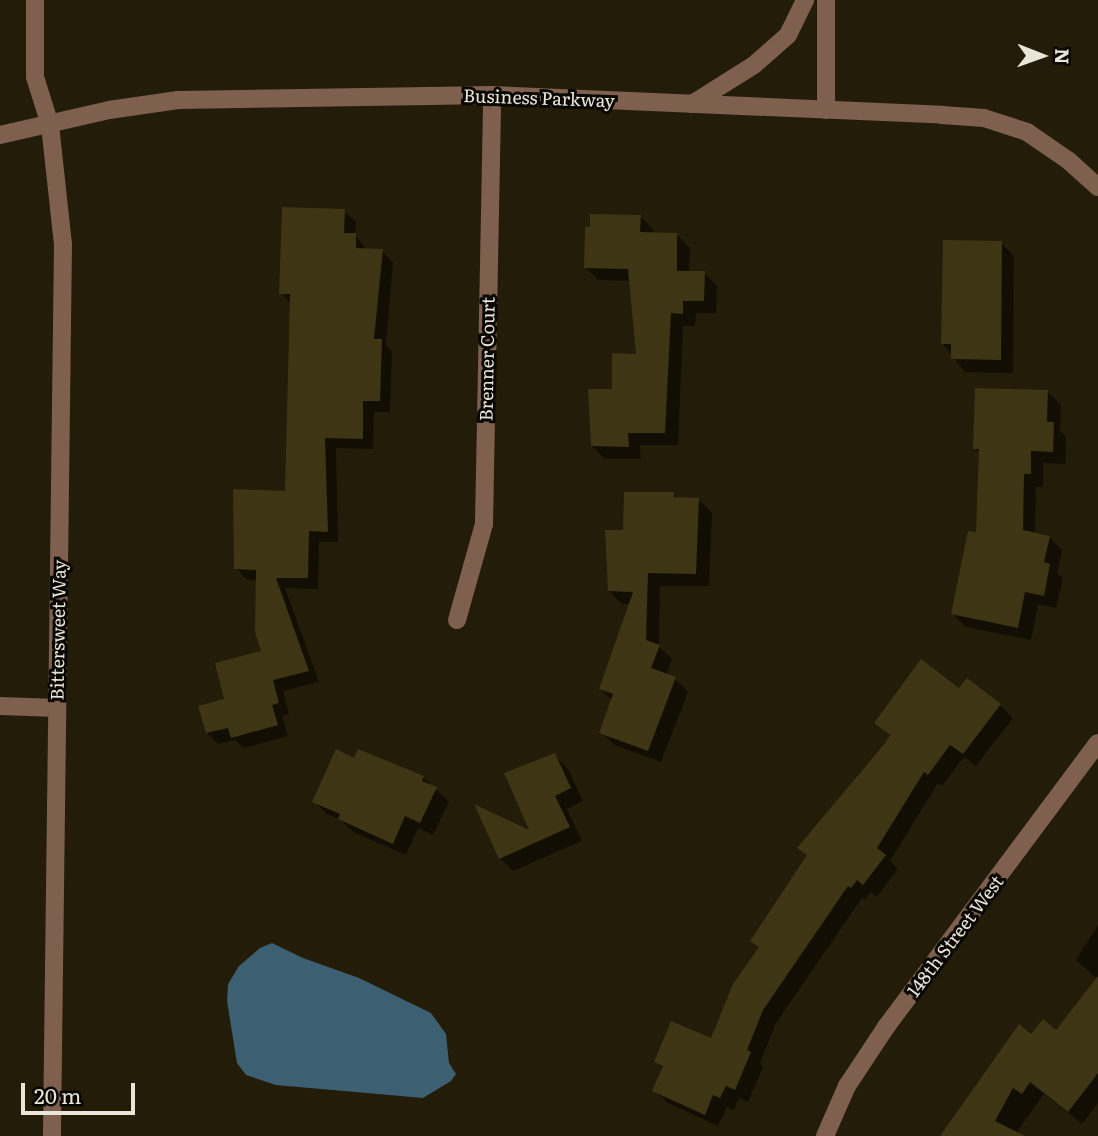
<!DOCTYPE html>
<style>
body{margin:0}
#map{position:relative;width:1098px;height:1136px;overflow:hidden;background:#221c09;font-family:Literata,serif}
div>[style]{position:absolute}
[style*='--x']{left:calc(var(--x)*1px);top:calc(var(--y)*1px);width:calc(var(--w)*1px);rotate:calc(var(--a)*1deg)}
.water>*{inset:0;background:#3c5f72}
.shadow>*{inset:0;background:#0007}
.building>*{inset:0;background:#3e3514}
.service>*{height:18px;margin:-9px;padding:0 9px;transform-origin:9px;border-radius:9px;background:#7f5f4e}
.minor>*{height:18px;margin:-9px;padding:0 9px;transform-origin:9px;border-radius:9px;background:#7f5f4e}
.tertiary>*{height:18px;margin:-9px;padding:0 9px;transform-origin:9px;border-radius:9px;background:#7f5f4e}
span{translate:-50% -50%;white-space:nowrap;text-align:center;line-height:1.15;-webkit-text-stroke:6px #090702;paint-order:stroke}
.street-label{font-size:18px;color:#e9e5d9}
.north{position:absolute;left:1007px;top:21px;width:70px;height:70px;-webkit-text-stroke:5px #090702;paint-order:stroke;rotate:91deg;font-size:19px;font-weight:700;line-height:28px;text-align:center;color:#e9e5d9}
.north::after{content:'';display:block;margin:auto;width:24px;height:32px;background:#e9e5d9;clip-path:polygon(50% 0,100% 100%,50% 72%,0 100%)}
.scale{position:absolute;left:21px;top:1083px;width:114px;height:32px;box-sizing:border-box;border:4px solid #e9e5d9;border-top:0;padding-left:9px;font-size:21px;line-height:24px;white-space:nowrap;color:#e9e5d9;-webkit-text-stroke:5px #090702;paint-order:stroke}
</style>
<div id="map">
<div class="water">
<div style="clip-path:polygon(272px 943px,303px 958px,359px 978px,431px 1013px,446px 1034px,449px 1063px,456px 1074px,451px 1081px,423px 1098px,276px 1085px,246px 1075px,237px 1063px,227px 1001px,228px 984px,239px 966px,260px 948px)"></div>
</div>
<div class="shadow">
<div style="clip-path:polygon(344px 211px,356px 222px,355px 235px,367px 250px,382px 251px,393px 262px,386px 345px,392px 352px,390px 412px,374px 412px,373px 449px,336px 448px,338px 542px,319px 542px,318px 589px,285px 588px,319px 682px,283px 691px,289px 714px,282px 716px,288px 736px,244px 748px,235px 740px,218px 744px,207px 733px,263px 653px,258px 580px,247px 580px,236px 568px,287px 492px,291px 304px,281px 293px)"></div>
<div style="clip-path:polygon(640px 216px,653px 229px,653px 234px,677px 235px,690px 248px,689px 272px,704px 273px,717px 286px,716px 313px,696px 313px,695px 326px,683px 326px,678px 445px,640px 445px,641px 459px,605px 459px,592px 446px,614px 391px,638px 355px,631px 281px,598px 280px,585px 267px)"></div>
<div style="clip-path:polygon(1001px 243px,1014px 256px,1013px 373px,965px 372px,943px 344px)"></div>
<div style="clip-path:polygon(1048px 392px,1061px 405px,1060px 430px,1066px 437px,1065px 464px,1043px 463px,1043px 487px,1036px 487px,1035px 534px,1049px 537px,1062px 550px,1057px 573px,1063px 578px,1056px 608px,1038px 604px,1031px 640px,966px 627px,953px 614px,978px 534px,980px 454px,975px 448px)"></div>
<div style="clip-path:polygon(673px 494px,679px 499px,699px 500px,712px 513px,709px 586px,660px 586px,659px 647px,672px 659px,666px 675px,675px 679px,688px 692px,661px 762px,614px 745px,601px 732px,612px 700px,601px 689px,631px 604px,622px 604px,609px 591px,625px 532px)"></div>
<div style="clip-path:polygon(960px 690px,1000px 705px,1013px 718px,976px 766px,964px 757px,942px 786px,938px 783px,890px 861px,898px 869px,877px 897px,871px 892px,865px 900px,862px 898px,776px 1023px,760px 1063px,763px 1067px,748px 1102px,739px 1098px,734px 1110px,727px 1107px,718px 1126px,668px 1103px,654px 1090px,663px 1069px,656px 1061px,712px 1041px,760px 949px,752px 940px,891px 737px,876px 723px)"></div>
<div style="clip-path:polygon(555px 756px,568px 769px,583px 801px,567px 809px,582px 841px,513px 871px,500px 858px,477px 808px,533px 833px)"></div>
<div style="clip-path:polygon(355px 760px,423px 777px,449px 802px,433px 835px,418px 828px,406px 855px,353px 832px,341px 820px,327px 814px,314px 801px)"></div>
<div style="clip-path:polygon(1098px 925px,1098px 980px,1076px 960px)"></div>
<div style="clip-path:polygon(1056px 1032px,1098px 1037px,1098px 1103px,1082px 1124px,1044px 1094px,1014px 1136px,943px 1136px,962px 1105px,965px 1107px,1032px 1036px)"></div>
</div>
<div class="building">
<div style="clip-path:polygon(282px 207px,345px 209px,344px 233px,356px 233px,356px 248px,383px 249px,374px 339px,382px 339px,380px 401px,363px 401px,363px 439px,325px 438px,328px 532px,309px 531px,308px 578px,276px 578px,309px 671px,273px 680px,279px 703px,272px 705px,278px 725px,231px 738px,228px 728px,206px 733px,198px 706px,224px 699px,215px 663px,261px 651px,255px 632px,256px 570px,234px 569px,233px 489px,285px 491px,290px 294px,279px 294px)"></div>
<div style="clip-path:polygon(590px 214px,641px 215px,640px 232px,677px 233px,677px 271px,705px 271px,704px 301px,683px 301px,683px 314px,671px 313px,665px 433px,628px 433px,629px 447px,591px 446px,588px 389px,612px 389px,612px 353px,636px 354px,628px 269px,584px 268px,585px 227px,590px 227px)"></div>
<div style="clip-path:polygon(943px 240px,1002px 241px,1001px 360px,951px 359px,951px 344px,941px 344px)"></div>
<div style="clip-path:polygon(975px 388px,1048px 390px,1047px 422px,1054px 422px,1053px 452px,1031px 451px,1031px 474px,1024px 474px,1023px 530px,1050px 536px,1044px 562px,1050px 564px,1044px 596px,1025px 592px,1018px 628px,951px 614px,968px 531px,976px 532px,979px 449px,973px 449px)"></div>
<div style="clip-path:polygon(624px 492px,674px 492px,674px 497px,699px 498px,696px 574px,648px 573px,646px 640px,660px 645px,651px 668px,676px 677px,648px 751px,599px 733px,613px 694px,599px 689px,633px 592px,608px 591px,605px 530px,623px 530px)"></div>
<div style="clip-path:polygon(921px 659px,959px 688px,967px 678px,1001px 704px,963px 754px,950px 745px,928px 775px,924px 772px,877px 848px,886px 855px,863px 885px,857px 880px,851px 888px,848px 886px,763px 1010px,747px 1050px,751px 1052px,735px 1090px,726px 1086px,720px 1098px,713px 1095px,705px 1115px,652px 1091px,663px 1066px,654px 1062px,671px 1021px,711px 1038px,733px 984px,759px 947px,750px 941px,807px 855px,797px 848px,886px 742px,890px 735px,874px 723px)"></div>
<div style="clip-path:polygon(336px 749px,354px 758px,358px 749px,424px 776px,422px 781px,437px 787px,420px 823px,405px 816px,393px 844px,338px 819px,340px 814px,312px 802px)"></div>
<div style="clip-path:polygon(555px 753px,571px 788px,555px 796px,570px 827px,499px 859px,474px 804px,529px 830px,504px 773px)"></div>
<div style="clip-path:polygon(1098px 976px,1098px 1073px,1068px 1112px,1030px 1082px,1022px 1094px,1013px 1088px,995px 1121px,1025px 1136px,940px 1136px,1019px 1024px,1031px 1034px,1043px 1019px,1056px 1030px)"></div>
</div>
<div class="service">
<div style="--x:35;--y:0;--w:77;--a:90"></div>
<div style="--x:35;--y:77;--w:50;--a:72.6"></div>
<div style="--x:692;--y:104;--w:73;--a:-32.2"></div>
<div style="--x:754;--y:65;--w:45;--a:-41.4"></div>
<div style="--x:788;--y:35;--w:39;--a:-64"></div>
<div style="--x:826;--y:110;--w:110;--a:-90"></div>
<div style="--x:0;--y:706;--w:57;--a:2"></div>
</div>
<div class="minor">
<div style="--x:0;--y:135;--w:112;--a:-12.9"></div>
<div style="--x:109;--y:110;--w:70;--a:-8.2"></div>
<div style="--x:178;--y:100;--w:314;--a:-0.9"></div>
<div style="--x:492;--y:95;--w:450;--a:2.5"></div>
<div style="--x:942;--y:115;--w:42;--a:4.1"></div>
<div style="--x:984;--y:118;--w:45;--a:18"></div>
<div style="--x:1027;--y:132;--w:51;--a:34.6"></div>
<div style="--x:1069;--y:161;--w:39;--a:42"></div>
<div style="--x:457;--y:620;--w:100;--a:-74.3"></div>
<div style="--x:484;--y:524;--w:429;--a:-88.9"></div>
<div style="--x:825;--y:1136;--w:55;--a:-66.3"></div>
<div style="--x:847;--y:1086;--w:71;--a:-56.5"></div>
<div style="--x:886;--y:1027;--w:354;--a:-53.3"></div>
</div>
<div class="tertiary">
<div style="--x:50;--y:125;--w:120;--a:83.8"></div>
<div style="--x:63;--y:244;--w:892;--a:90.71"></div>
</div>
<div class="street-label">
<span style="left:539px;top:98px;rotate:2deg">Business Parkway</span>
<span style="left:487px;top:359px;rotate:-89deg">Brenner Court</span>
<span style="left:58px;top:630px;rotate:-89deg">Bittersweet Way</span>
<span style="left:955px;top:936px;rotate:-53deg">148th Street West</span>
</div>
<div class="north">N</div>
<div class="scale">20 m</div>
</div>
